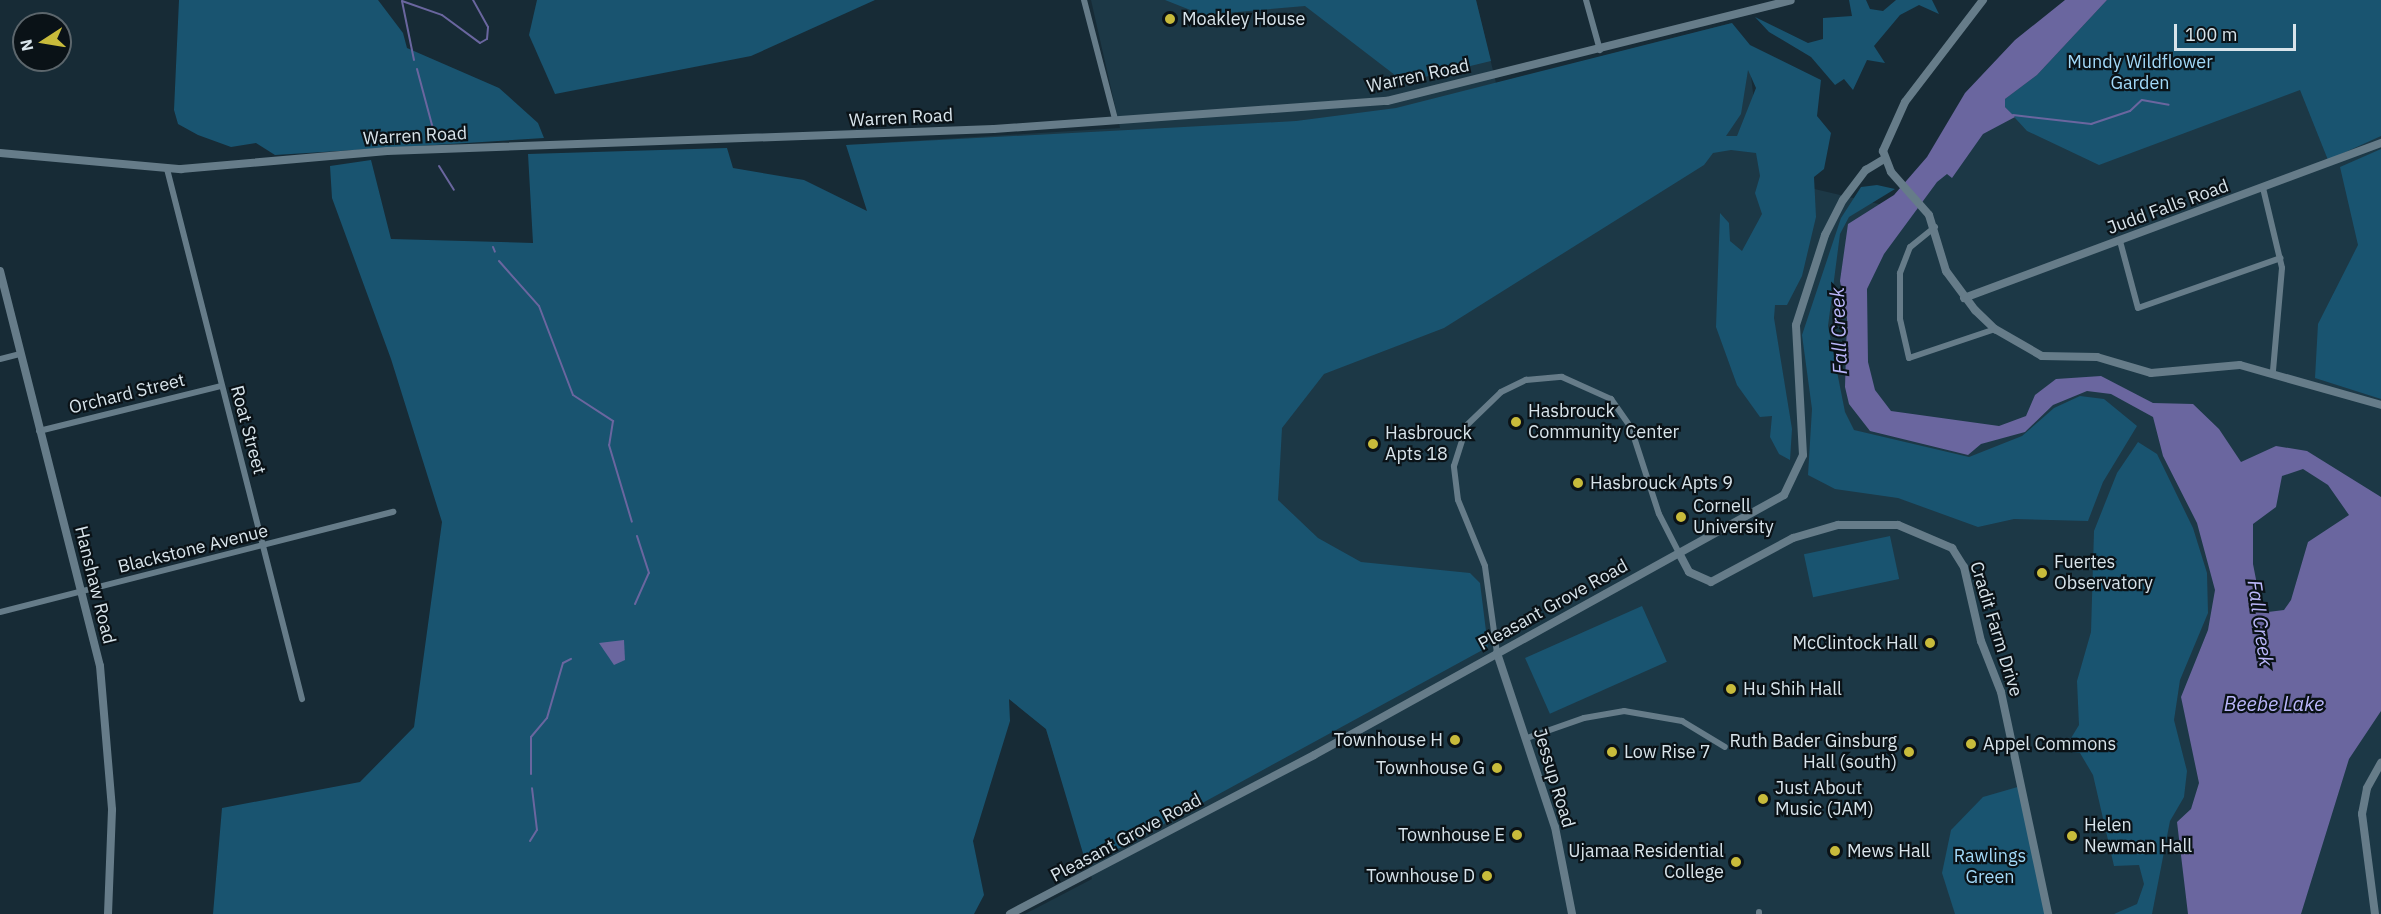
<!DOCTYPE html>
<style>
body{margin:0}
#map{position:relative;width:2381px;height:914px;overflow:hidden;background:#172b36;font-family:"IBM Plex Sans",sans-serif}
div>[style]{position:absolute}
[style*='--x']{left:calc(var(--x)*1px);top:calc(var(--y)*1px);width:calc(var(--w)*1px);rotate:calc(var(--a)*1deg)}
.built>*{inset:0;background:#1c3846}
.green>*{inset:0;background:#195470;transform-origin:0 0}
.water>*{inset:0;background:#6a669f}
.stream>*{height:2px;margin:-1px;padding:0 1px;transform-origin:1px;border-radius:1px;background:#6a669f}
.minor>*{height:6px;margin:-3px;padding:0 3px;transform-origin:3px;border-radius:3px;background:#667c89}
.tertiary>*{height:8px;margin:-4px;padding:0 4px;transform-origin:4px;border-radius:4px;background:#667c89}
.dots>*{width:16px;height:16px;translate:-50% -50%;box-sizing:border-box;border:3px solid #0a1217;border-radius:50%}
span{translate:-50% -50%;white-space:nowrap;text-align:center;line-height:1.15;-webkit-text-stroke:4.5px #0a1217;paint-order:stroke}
.poi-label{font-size:18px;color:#d8e4eb}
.left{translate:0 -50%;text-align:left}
.right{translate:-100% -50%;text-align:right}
.park-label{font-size:18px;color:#a2d9f8}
.street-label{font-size:18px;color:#d8e4eb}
.water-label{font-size:20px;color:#bab6f9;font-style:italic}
.north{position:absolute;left:12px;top:12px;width:60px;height:60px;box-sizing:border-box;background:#0a1217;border:2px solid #5c666c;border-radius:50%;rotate:258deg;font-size:16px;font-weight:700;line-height:24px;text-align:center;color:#d8e4eb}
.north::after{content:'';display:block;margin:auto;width:21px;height:27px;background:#c8bb3b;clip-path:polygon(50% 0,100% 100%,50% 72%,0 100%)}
.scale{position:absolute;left:2174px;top:24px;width:122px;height:27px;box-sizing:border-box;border:3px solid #d8e4eb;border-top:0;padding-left:8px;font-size:18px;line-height:21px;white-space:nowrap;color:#d8e4eb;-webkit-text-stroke:4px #0a1217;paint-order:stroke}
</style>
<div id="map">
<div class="built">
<div style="clip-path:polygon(1091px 0,1476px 0,1496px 83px,1732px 23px,1749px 59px,1763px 177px,1896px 208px,2082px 0,2381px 0,2381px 914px,1025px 914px,1092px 879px,1046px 729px,1009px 699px,955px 336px,846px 145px,1120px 128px)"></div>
</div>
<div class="green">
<div style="clip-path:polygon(179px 0,378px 0,403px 33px,407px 48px,499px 88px,538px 123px,544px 138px,275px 155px,256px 143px,231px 147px,198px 135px,178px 124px,174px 110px)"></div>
<div style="clip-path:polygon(537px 0,875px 0,751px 56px,555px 94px,529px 35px)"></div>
<div style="clip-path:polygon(1165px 0,1476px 0,1491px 61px,1404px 82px,1305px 6px,1203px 15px)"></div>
<div style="clip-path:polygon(1849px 0,1866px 0,1870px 9px,1883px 11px,1896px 0,1932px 0,1939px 14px,1919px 5px,1900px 15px,1874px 46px,1885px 63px,1867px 60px,1853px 90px,1844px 79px,1835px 85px,1811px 57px,1769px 32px,1755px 17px,1808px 43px,1823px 39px,1823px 18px,1852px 16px)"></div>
<div style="clip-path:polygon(2107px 0,2381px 0,2381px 136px,2328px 160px,2300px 90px,2099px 165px,2027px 131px,2005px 107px,2005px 99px,2037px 75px)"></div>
<div style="clip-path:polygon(evenodd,1732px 23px,1750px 45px,1821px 80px,1817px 116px,1831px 133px,1824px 169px,1814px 177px,1816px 217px,1802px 276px,1787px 305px,1775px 305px,1774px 318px,1792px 429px,1790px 460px,1779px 454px,1770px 437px,1772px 416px,1760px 417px,1737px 385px,1716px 327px,1720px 213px,1729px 223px,1730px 241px,1742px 251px,1762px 214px,1755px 193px,1760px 176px,1756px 153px,1731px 150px,1713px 153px,1704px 165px,1444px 328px,1324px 374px,1282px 428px,1278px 500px,1318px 538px,1361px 562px,1470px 573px,1480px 583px,1488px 647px,1120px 848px,1085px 860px,1046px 729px,1009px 699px,1010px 721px,973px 841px,984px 895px,974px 914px,213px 914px,222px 808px,360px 782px,414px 727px,442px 522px,391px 359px,332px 198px,330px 166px,371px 160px,391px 239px,533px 243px,528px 154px,727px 148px,733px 168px,804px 180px,867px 211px,846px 145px,1296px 121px,1396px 108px,1732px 23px,1748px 70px,1756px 88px,1737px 136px,1726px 136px,1741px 114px,1748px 70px)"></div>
<div style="clip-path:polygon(2381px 149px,2381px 399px,2315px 378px,2318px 324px,2358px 245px,2340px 167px)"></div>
<div style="clip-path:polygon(1877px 185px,1895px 189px,1849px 217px,1840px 234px,1828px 326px,1845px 412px,1854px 430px,1969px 457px,2022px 436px,2054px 408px,2080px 396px,2104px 399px,2137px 426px,2103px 482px,2088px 521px,2014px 519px,1978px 527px,1898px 498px,1835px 489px,1808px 475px,1812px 409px,1802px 335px,1841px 218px,1861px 187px)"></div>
<div style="clip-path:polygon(2138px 442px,2157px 454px,2193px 528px,2207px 573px,2208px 613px,2180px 680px,2174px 720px,2187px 771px,2184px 797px,2170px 821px,2152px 914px,2114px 914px,2137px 904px,2144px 884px,2139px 865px,2114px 866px,2093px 775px,2080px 753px,2054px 750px,2068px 743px,2079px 725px,2077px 681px,2091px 632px,2094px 531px,2117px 473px)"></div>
<div style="left:1890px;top:536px;width:44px;height:88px;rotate:78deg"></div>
<div style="left:1642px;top:606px;width:61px;height:128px;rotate:66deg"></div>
<div style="clip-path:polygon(2021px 786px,2048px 914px,1955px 914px,1942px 873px,1951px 830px,1983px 797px)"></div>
</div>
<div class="water">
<div style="clip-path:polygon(evenodd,2065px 0,2107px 0,2037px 75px,2005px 99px,2005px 107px,2015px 117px,1983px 134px,1952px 178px,1947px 174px,1937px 182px,1884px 254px,1867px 289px,1868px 362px,1875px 390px,1891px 411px,1999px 426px,2026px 416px,2035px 395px,2056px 379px,2101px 376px,2153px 403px,2193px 404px,2219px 429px,2241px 462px,2276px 446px,2307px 451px,2381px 497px,2381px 711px,2349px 759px,2301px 914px,2188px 914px,2177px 822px,2191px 809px,2199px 783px,2181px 697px,2208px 630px,2215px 590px,2197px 523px,2163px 456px,2153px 417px,2111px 394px,2087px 391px,2053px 405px,2025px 432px,1981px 444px,1968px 455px,1870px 431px,1849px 404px,1845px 387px,1847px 319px,1840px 281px,1848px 224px,1894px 195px,1927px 157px,1965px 93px,2015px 40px,2065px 0,2303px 469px,2328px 485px,2349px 515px,2308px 542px,2291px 600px,2284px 610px,2268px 612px,2261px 605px,2253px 564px,2253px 524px,2276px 507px,2282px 476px,2303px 469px)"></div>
<div style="clip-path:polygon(624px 640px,625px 660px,614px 665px,599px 643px)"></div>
</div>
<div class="stream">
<div style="--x:414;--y:60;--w:60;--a:-101.5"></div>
<div style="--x:402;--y:1;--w:42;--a:19.3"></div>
<div style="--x:442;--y:15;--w:47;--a:36.4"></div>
<div style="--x:480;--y:43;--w:8;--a:-30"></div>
<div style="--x:487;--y:39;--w:12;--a:-85"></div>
<div style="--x:488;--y:27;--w:31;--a:-119"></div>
<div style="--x:417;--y:69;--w:73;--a:75"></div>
<div style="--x:2013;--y:115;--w:79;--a:6.6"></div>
<div style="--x:2091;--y:124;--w:41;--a:-18.4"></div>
<div style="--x:2130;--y:111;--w:16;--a:-43"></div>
<div style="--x:2142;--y:100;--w:27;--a:10"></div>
<div style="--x:439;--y:166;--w:28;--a:58"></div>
<div style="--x:493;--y:247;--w:5;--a:68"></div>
<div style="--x:499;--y:261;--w:60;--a:48.4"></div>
<div style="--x:539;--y:306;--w:95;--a:69.1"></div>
<div style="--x:573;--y:395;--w:48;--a:33"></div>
<div style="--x:613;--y:421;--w:24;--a:99"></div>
<div style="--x:609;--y:445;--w:80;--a:73.4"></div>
<div style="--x:635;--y:604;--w:34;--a:-66"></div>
<div style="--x:649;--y:573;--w:39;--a:-108"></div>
<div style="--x:531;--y:774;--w:37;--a:-90"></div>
<div style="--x:531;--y:737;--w:25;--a:-50"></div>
<div style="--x:547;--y:718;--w:57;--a:-73.8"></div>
<div style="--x:563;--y:663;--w:9;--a:-27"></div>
<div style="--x:530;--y:841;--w:13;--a:-58"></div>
<div style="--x:537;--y:830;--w:42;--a:-96.8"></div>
</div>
<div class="minor">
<div style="--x:1084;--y:0;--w:123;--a:75.4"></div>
<div style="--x:1586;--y:0;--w:52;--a:74.4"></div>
<div style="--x:167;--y:169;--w:547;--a:75.71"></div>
<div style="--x:2263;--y:188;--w:82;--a:76.6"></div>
<div style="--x:2282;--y:268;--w:103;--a:95"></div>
<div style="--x:1935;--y:227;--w:32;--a:141"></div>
<div style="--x:1910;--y:247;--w:28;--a:111"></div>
<div style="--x:1900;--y:273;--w:46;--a:90"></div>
<div style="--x:1900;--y:319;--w:40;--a:77"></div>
<div style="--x:1909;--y:358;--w:91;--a:-18.6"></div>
<div style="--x:2120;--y:241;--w:69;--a:75"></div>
<div style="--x:2138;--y:308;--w:151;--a:-19.3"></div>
<div style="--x:0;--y:359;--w:21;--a:-14"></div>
<div style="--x:39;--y:431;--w:187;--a:-13.9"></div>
<div style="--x:0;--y:612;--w:406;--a:-14.3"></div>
<div style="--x:1497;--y:653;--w:88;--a:-97.9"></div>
<div style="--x:1485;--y:566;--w:71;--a:-112.2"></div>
<div style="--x:1458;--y:500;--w:34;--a:-97"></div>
<div style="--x:1454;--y:466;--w:43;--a:-72.4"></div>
<div style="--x:1467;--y:425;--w:47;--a:-44.1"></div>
<div style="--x:1501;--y:392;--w:28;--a:-26"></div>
<div style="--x:1526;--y:380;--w:36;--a:-5"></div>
<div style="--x:1562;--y:377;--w:54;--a:24.2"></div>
<div style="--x:1611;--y:399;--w:35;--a:55"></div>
<div style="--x:1631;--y:428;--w:90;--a:72"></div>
<div style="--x:1659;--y:514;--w:44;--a:62.9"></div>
<div style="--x:1527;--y:738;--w:60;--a:-19.3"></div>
<div style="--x:1584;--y:718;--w:41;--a:-9.9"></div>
<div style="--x:1624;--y:711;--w:59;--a:9.8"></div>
<div style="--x:1682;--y:721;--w:50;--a:31.2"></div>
<div style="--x:1759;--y:914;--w:2;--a:-90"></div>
</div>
<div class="tertiary">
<div style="--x:1983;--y:0;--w:128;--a:127.4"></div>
<div style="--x:1905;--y:102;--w:54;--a:114.2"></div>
<div style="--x:1883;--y:151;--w:22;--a:69"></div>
<div style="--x:1891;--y:172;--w:57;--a:48.5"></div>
<div style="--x:1929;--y:215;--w:59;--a:73.1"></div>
<div style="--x:1946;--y:271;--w:49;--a:53.4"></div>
<div style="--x:1975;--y:310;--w:28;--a:44"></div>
<div style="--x:1995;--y:329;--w:54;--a:29.9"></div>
<div style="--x:2042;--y:356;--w:55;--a:1"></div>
<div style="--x:2097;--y:357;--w:56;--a:16.5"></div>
<div style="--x:2151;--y:373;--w:89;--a:-5.1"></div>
<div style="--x:2240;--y:365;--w:147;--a:15.8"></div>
<div style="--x:0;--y:153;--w:182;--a:5.1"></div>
<div style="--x:181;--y:169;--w:207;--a:-5"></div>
<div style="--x:387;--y:151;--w:607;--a:-2.08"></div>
<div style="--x:994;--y:129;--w:394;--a:-4.1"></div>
<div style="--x:1387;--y:101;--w:416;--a:-14"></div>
<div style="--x:0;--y:271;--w:407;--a:75.8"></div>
<div style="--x:100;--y:666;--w:144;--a:85.2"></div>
<div style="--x:112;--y:810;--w:104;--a:92.2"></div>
<div style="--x:1964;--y:298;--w:445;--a:-20.4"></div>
<div style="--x:1679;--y:553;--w:21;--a:62"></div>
<div style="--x:1689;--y:572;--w:24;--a:24"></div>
<div style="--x:1711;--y:582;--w:93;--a:-28.2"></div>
<div style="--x:1793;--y:538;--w:47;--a:-16.1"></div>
<div style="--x:1838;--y:525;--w:60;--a:0"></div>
<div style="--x:1898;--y:525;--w:59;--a:23.1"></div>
<div style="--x:1952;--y:548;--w:22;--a:58"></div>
<div style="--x:1964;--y:567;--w:76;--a:77.1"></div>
<div style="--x:1981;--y:641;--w:55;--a:68.6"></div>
<div style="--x:2001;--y:692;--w:227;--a:78"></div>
<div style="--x:1497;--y:653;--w:183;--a:71.6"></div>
<div style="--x:1555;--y:827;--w:89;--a:78.9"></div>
<div style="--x:1010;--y:914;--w:343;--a:-27.6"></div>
<div style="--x:1314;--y:755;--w:537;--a:-28.95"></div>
<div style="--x:1784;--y:495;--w:44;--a:-64.6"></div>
<div style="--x:1803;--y:455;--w:130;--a:-93.1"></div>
<div style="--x:1796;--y:325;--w:95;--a:-72.1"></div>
<div style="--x:1825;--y:235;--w:39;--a:-63"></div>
<div style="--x:1843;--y:200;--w:38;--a:-53"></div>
<div style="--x:1866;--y:170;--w:21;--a:-31"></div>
<div style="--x:2375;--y:914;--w:101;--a:-97.4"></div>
<div style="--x:2362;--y:814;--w:26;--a:-79"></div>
<div style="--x:2367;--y:788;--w:29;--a:-61"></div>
</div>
<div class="dots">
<div style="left:1170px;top:19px;background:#c8bb3b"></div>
<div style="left:1516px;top:422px;background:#c8bb3b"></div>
<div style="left:1373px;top:444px;background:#c8bb3b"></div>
<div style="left:1578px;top:483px;background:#c8bb3b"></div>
<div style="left:1681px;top:517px;background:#c8bb3b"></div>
<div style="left:2042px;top:573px;background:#c8bb3b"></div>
<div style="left:1930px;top:643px;background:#c8bb3b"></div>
<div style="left:1731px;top:689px;background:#c8bb3b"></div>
<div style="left:1455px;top:740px;background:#c8bb3b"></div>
<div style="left:1971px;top:744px;background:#c8bb3b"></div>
<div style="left:1612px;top:752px;background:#c8bb3b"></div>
<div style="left:1909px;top:752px;background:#c8bb3b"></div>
<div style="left:1497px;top:768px;background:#c8bb3b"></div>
<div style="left:1763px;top:799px;background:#c8bb3b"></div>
<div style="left:1517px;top:835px;background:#c8bb3b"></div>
<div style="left:2072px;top:836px;background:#c8bb3b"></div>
<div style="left:1835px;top:851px;background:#c8bb3b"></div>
<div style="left:1736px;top:862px;background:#c8bb3b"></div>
<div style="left:1487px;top:876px;background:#c8bb3b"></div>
</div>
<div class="poi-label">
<span class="left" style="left:1182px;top:19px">Moakley House</span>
<span class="left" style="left:1528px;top:422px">Hasbrouck<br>Community Center</span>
<span class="left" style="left:1385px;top:444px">Hasbrouck<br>Apts 18</span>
<span class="left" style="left:1590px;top:483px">Hasbrouck Apts 9</span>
<span class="left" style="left:1693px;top:517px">Cornell<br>University</span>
<span class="left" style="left:2054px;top:573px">Fuertes<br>Observatory</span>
<span class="right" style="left:1918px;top:643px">McClintock Hall</span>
<span class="left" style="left:1743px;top:689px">Hu Shih Hall</span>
<span class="right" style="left:1443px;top:740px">Townhouse H</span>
<span class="right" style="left:1897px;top:752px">Ruth Bader Ginsburg<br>Hall (south)</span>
<span class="left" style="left:1983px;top:744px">Appel Commons</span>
<span class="left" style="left:1624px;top:752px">Low Rise 7</span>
<span class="right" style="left:1485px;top:768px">Townhouse G</span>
<span class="left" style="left:1775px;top:799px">Just About<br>Music (JAM)</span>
<span class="left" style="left:2084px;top:836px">Helen<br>Newman Hall</span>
<span class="right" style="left:1505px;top:835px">Townhouse E</span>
<span class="left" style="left:1847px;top:851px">Mews Hall</span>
<span class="right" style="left:1724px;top:862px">Ujamaa Residential<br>College</span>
<span class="right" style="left:1475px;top:876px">Townhouse D</span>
</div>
<div class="park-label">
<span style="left:2140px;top:73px">Mundy Wildflower<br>Garden</span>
<span style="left:1990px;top:867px">Rawlings<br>Green</span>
</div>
<div class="street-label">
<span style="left:1418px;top:76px;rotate:-12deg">Warren Road</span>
<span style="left:901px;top:118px;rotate:-3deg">Warren Road</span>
<span style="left:415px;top:136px;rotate:-3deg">Warren Road</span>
<span style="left:2168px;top:207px;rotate:-20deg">Judd Falls Road</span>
<span style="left:127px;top:394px;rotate:-14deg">Orchard Street</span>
<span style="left:248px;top:430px;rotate:75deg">Roat Street</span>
<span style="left:193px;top:549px;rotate:-14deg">Blackstone Avenue</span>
<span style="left:95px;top:585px;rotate:76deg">Hanshaw Road</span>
<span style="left:1553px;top:605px;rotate:-29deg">Pleasant Grove Road</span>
<span style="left:1996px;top:629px;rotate:73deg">Cradit Farm Drive</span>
<span style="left:1554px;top:778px;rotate:73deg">Jessup Road</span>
<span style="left:1126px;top:838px;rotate:-28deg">Pleasant Grove Road</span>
</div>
<div class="water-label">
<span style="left:1838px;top:331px;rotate:-92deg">Fall Creek</span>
<span style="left:2261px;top:623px;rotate:82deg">Fall Creek</span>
<span style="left:2274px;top:703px">Beebe Lake</span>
</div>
<div class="north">N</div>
<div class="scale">100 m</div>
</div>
